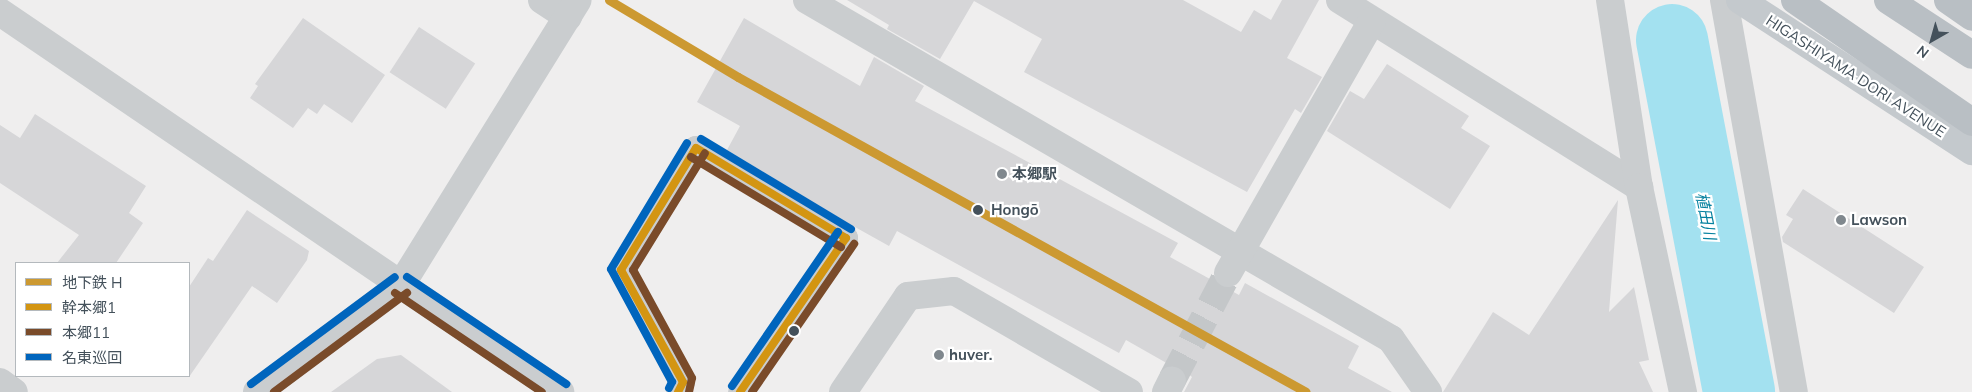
<!DOCTYPE html>
<meta charset="utf-8">
<style>
body{margin:0}
#map{position:relative;width:1972px;height:392px;overflow:hidden;background:#efeeee;font-family:Mulish,"Noto Sans JP",sans-serif}
div>[style]{position:absolute}
[style*='--x']{left:calc(var(--x)*1px);top:calc(var(--y)*1px);width:calc(var(--w)*1px);rotate:calc(var(--a)*1deg)}
.river>*{height:72px;margin:-36px;padding:0 36px;transform-origin:36px;border-radius:36px;background:#a3e1f0}
.building>*{inset:0;background:#d6d6d8;transform-origin:0 0}
.minor-tunnel>*{height:28px;margin-top:-14px;transform-origin:0;background:repeating-linear-gradient(90deg,#c4c7c9 0 28px,transparent 0 42px)}
.service>*{height:24px;margin:-12px;padding:0 12px;transform-origin:12px;border-radius:12px;background:#cacdcf}
.minor>*{height:28px;margin:-14px;padding:0 14px;transform-origin:14px;border-radius:14px;background:#cacdcf}
.tertiary>*{height:28px;margin:-14px;padding:0 14px;transform-origin:14px;border-radius:14px;background:#cacdcf}
.primary>*{height:28px;margin:-14px;padding:0 14px;transform-origin:14px;border-radius:14px;background:#c4c9cd}
.motorway>*{height:28px;margin:-14px;padding:0 14px;transform-origin:14px;border-radius:14px;background:#b9bfc4}
.bus-1>*{height:8px;margin:-4px;padding:0 4px;transform-origin:4px;border-radius:4px;background:#d39512}
.bus-2>*{height:8px;margin:-4px;padding:0 4px;transform-origin:4px;border-radius:4px;background:#7a4b2a}
.bus-3>*{height:8px;margin:-4px;padding:0 4px;transform-origin:4px;border-radius:4px;background:#0065bd}
.metro-1>*{height:9px;margin:-4.5px;padding:0 4.5px;transform-origin:4.5px;border-radius:4.5px;background:#cc9931}
.dots>*{width:14px;height:14px;translate:-50% -50%;box-sizing:border-box;border:2px solid #fff;border-radius:50%}
span{translate:-50% -50%;white-space:nowrap;text-align:center;line-height:1.15;-webkit-text-stroke:4.5px #fff;paint-order:stroke}
.street-label{font-size:15px;color:#44515b}
.poi-label{font-size:15px;color:#44515b;font-weight:700}
.left{translate:0 -50%;text-align:left}
.stop-label{font-size:15px;color:#44515b;font-weight:700}
.water-label{font-size:16px;color:#05819f;font-style:italic}
.legend{position:absolute;left:15px;top:262px;width:175px;height:115px;box-sizing:border-box;background:#fff;border:1px solid #b4b9bd;margin:0;padding:6px 9px;list-style:none;font-size:15px;color:#44515b}
.legend li{display:flex;align-items:center;gap:10px;height:25px}
.legend b{width:25px;border:1px solid #b4b9bd}
.north{position:absolute;left:1907px;top:15px;width:50px;height:50px;-webkit-text-stroke:4px #fff;paint-order:stroke;rotate:218deg;font-size:14px;font-weight:700;line-height:20px;text-align:center;color:#44515b}
.north::after{content:'';display:block;margin:auto;width:18px;height:22px;background:#44515b;clip-path:polygon(50% 0,100% 100%,50% 72%,0 100%)}
</style>
<div id="map">
<div class="river">
<div style="--x:1672;--y:40;--w:358;--a:79.2"></div>
</div>
<div class="building">
<div style="clip-path:polygon(847px 0,1183px 0,1241px 32px,1254px 10px,1271px 20px,1282px 0,1319px 0,1287px 58px,1322px 77px,1301px 113px,1295px 109px,1247px 192px,1024px 72px,1042px 39px,974px 1px,940px 59px,887px 29px,889px 25px)"></div>
<div style="clip-path:polygon(303px 18px,385px 75px,352px 123px,324px 104px,317px 114px,308px 108px,293px 128px,250px 98px,258px 86px,255px 84px)"></div>
<div style="clip-path:polygon(744px 18px,860px 86px,874px 57px,924px 86px,915px 101px,1178px 243px,1170px 257px,1239px 295px,1245px 283px,1359px 346px,1348px 368px,1392px 392px,1184px 392px,1192px 377px,1179px 366px,1170px 365px,1126px 340px,1119px 353px,897px 231px,889px 246px,846px 222px,727px 150px,740px 126px,697px 102px)"></div>
<div style="left:419px;top:27px;width:67px;height:54px;rotate:33deg"></div>
<div style="clip-path:polygon(1387px 64px,1469px 116px,1461px 128px,1490px 146px,1450px 209px,1327px 131px,1350px 91px,1364px 99px)"></div>
<div style="clip-path:polygon(35px 114px,146px 186px,129px 213px,143px 223px,116px 263px,57px 263px,79px 235px,0 183px,0 125px,20px 138px)"></div>
<div style="clip-path:polygon(1803px 189px,1924px 267px,1894px 313px,1783px 242px,1782px 237px,1793px 219px,1786px 215px)"></div>
<div style="clip-path:polygon(1618px 200px,1609px 312px,1634px 287px,1649px 360px,1639px 362px,1653px 392px,1443px 392px,1493px 312px,1529px 335px)"></div>
<div style="clip-path:polygon(247px 210px,309px 251px,307px 260px,277px 303px,252px 286px,189px 377px,189px 287px,208px 258px,213px 261px)"></div>
<div style="clip-path:polygon(401px 355px,452px 392px,331px 392px,377px 359px)"></div>
</div>
<div class="minor-tunnel">
<div style="--x:1172;--y:380;--w:121;--a:-62.4"></div>
</div>
<div class="service">
<div style="--x:678;--y:392;--w:11;--a:-63"></div>
<div style="--x:683;--y:382;--w:128;--a:-119"></div>
<div style="--x:621;--y:270;--w:143;--a:-58.4"></div>
<div style="--x:696;--y:148;--w:175;--a:31"></div>
<div style="--x:846;--y:238;--w:187;--a:124.5"></div>
</div>
<div class="minor">
<div style="--x:542;--y:0;--w:31;--a:33"></div>
<div style="--x:807;--y:0;--w:675;--a:30.13"></div>
<div style="--x:1391;--y:339;--w:65;--a:55.1"></div>
<div style="--x:1340;--y:0;--w:353;--a:32"></div>
<div style="--x:1610;--y:0;--w:189;--a:81.2"></div>
<div style="--x:1639;--y:187;--w:210;--a:77.9"></div>
<div style="--x:1724;--y:0;--w:398;--a:79.9"></div>
<div style="--x:0;--y:12;--w:485;--a:34.2"></div>
<div style="--x:1228;--y:273;--w:290;--a:-60.3"></div>
<div style="--x:0;--y:382;--w:17;--a:36"></div>
<div style="--x:843;--y:392;--w:116;--a:-55.9"></div>
<div style="--x:908;--y:296;--w:46;--a:-6.2"></div>
<div style="--x:954;--y:291;--w:202;--a:30"></div>
<div style="--x:1166;--y:392;--w:13;--a:-63"></div>
</div>
<div class="tertiary">
<div style="--x:401;--y:285;--w:192;--a:33.9"></div>
<div style="--x:257;--y:392;--w:179;--a:-36.6"></div>
<div style="--x:401;--y:285;--w:335;--a:-58.2"></div>
</div>
<div class="primary">
<div style="--x:1740;--y:0;--w:277;--a:33.1"></div>
</div>
<div class="motorway">
<div style="--x:1795;--y:0;--w:215;--a:34.6"></div>
<div style="--x:1888;--y:0;--w:100;--a:33.2"></div>
<div style="--x:1948;--y:0;--w:29;--a:35"></div>
</div>
<div class="bus-1">
<div style="--x:696;--y:148;--w:175;--a:31"></div>
<div style="--x:678;--y:392;--w:11;--a:-63"></div>
<div style="--x:683;--y:382;--w:128;--a:-119"></div>
<div style="--x:621;--y:270;--w:143;--a:-58.4"></div>
<div style="--x:740;--y:392;--w:187;--a:-55.5"></div>
</div>
<div class="bus-2">
<div style="--x:691;--y:157;--w:175;--a:31"></div>
<div style="--x:395;--y:293;--w:177;--a:34"></div>
<div style="--x:274;--y:392;--w:166;--a:-36.7"></div>
<div style="--x:689;--y:392;--w:14;--a:-78"></div>
<div style="--x:692;--y:378;--w:123;--a:-118.6"></div>
<div style="--x:633;--y:270;--w:137;--a:-58.4"></div>
<div style="--x:752;--y:392;--w:180;--a:-55.4"></div>
</div>
<div class="bus-3">
<div style="--x:701;--y:139;--w:175;--a:31"></div>
<div style="--x:407;--y:277;--w:192;--a:33.9"></div>
<div style="--x:251;--y:384;--w:179;--a:-36.6"></div>
<div style="--x:732;--y:386;--w:187;--a:-55.5"></div>
<div style="--x:669;--y:388;--w:7;--a:-63"></div>
<div style="--x:672;--y:382;--w:128;--a:-118.4"></div>
<div style="--x:611;--y:269;--w:147;--a:-58.9"></div>
</div>
<div class="metro-1">
<div style="--x:609;--y:0;--w:150;--a:30.8"></div>
<div style="--x:738;--y:77;--w:649;--a:29.01"></div>
</div>
<div class="dots">
<div style="left:1002px;top:174px;background:#80888e"></div>
<div style="left:978px;top:210px;background:#44515b"></div>
<div style="left:1841px;top:220px;background:#80888e"></div>
<div style="left:794px;top:331px;background:#44515b"></div>
<div style="left:939px;top:355px;background:#80888e"></div>
</div>
<div class="street-label">
<span style="left:1856px;top:76px;rotate:33deg">HIGASHIYAMA DORI AVENUE</span>
</div>
<div class="poi-label">
<span class="left" style="left:1012px;top:174px">本郷駅</span>
<span class="left" style="left:1851px;top:220px">Lawson</span>
<span class="left" style="left:949px;top:355px">huver.</span>
</div>
<div class="stop-label">
<span class="left" style="left:991px;top:210px">Hongō</span>
</div>
<div class="water-label">
<span style="left:1706px;top:216px;rotate:79deg">植田川</span>
</div>
<ul class="legend">
<li><b style="height:6px;background:#cc9931"></b>地下鉄 H</li>
<li><b style="height:6px;background:#d39512"></b>幹本郷1</li>
<li><b style="height:6px;background:#7a4b2a"></b>本郷11</li>
<li><b style="height:6px;background:#0065bd"></b>名東巡回</li>
</ul>
<div class="north">N</div>
</div>
